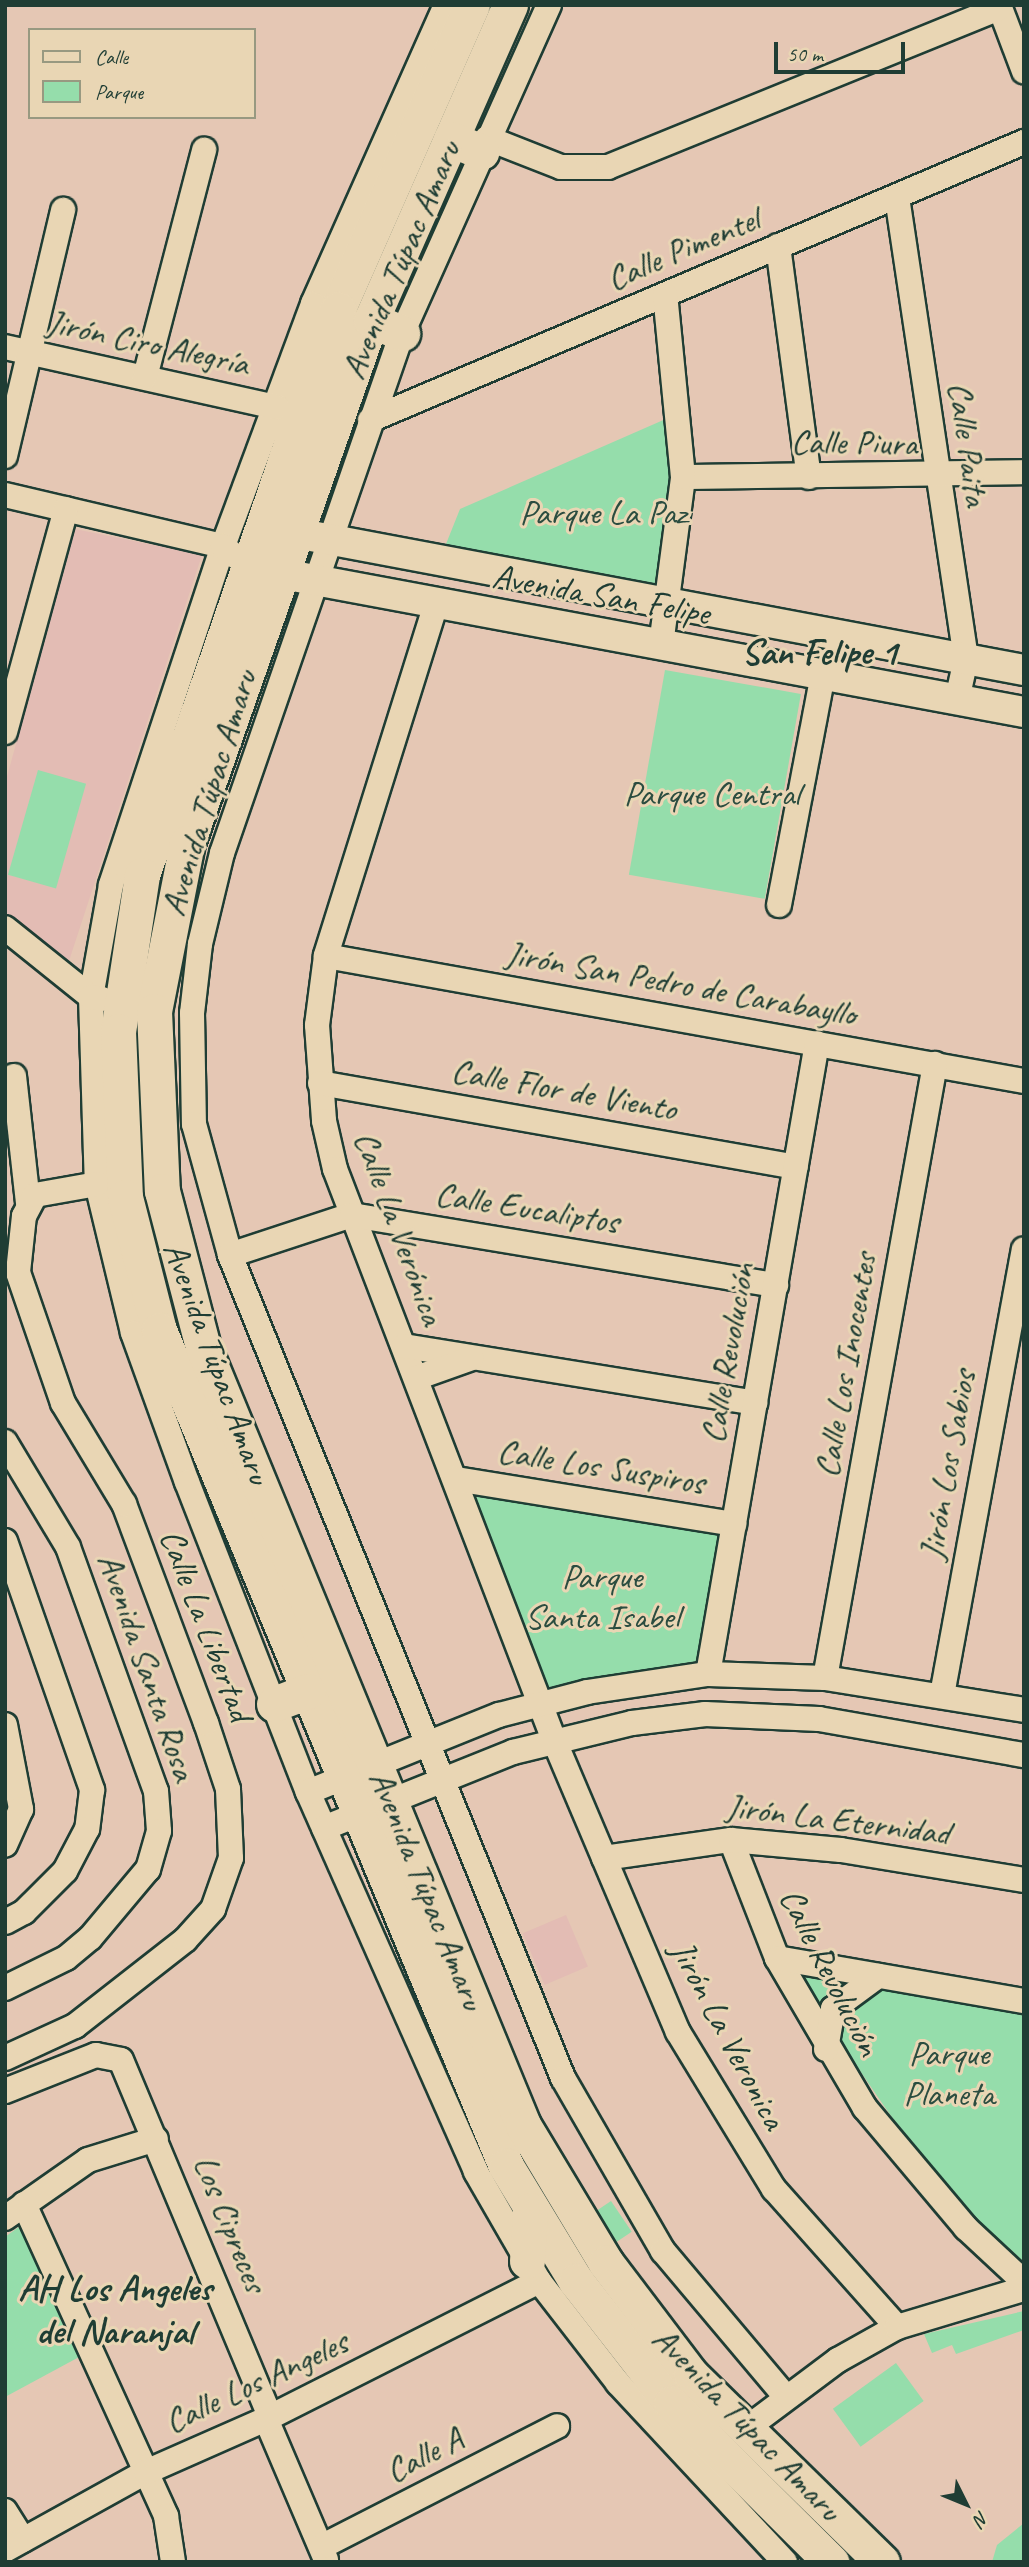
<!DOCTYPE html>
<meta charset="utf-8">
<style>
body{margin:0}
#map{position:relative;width:1029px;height:2567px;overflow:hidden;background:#e5c7b4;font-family:Caveat,sans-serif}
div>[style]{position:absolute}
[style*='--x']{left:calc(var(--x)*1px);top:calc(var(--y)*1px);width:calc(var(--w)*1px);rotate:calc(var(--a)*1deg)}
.built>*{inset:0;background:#e3bcb4;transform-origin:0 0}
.green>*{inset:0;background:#95ddab;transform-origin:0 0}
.roads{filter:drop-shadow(2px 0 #1f3d34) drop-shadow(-2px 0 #1f3d34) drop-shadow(0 2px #1f3d34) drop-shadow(0 -2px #1f3d34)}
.minor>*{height:24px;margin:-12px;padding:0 12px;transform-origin:12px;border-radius:12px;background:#e9d6b4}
.major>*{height:30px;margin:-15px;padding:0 15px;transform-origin:15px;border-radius:15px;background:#e9d6b4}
.highway>*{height:35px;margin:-17.5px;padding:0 17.5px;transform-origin:17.5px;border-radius:17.5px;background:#e9d6b4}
span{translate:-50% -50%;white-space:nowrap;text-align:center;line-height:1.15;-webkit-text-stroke:6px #e9d6b4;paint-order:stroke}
.street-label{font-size:35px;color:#1f3d34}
.park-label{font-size:35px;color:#2b4d40}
.neighbourhood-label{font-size:37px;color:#1f3d34;font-weight:700}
.frame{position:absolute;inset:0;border:7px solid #1f3d34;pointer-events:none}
.legend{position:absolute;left:28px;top:28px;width:228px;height:91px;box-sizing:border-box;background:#e9d6b4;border:2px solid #989981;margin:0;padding:9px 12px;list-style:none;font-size:21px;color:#1f3d34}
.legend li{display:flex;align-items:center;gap:14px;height:35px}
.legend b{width:35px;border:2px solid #989981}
.north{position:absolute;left:931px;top:2469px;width:70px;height:70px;-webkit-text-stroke:5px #e9d6b4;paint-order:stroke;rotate:133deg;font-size:19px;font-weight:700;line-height:28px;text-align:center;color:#1f3d34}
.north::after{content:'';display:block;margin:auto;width:24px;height:32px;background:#1f3d34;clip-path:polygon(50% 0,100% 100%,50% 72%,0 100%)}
.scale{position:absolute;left:774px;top:42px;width:131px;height:32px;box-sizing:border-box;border:4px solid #1f3d34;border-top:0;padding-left:9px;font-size:21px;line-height:24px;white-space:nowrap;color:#1f3d34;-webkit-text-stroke:5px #e9d6b4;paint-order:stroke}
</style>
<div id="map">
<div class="built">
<div style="clip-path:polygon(75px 529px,202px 555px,68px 964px,5px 913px,5px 784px)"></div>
<div style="left:566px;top:1915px;width:56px;height:47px;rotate:67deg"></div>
</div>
<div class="green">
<div style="clip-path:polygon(668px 418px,669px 481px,655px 585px,444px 549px,460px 509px)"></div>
<div style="left:665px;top:670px;width:138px;height:208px;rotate:10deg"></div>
<div style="left:38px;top:770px;width:50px;height:109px;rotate:16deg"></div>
<div style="clip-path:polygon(472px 1491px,719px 1532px,697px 1665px,548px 1689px)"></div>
<div style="clip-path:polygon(787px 1968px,849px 1978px,827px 1998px,816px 2020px)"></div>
<div style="clip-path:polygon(879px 1987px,1024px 2011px,1024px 2269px,917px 2154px,836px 2036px,837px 2021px)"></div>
<div style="left:611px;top:2201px;width:37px;height:21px;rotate:56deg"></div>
<div style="clip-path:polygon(20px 2226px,81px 2356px,5px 2397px,5px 2237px)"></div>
<div style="clip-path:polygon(1024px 2311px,1024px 2330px,956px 2354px,952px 2345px,932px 2353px,924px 2334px)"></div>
<div style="left:896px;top:2363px;width:47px;height:78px;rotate:54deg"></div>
<div style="clip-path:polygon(1024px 2523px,1024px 2562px,992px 2562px,997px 2545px)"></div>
</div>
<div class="roads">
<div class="minor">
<div style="--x:446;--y:5;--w:327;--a:114"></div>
<div style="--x:313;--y:304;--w:258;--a:110.4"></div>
<div style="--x:223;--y:546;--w:357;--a:108.3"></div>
<div style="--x:111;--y:885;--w:114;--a:100.1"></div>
<div style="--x:91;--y:997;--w:187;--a:88.2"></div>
<div style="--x:97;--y:1184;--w:153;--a:76.4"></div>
<div style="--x:133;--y:1333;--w:158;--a:70.1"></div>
<div style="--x:187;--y:1482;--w:333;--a:68.7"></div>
<div style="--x:308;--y:1792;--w:415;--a:66.1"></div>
<div style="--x:476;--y:2172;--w:126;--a:60"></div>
<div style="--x:539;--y:2281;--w:129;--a:52.2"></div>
<div style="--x:618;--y:2383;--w:245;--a:47"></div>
<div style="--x:549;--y:5;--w:359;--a:114.1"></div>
<div style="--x:402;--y:333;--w:550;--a:109.09"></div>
<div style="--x:222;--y:853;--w:94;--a:103.6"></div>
<div style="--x:200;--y:944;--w:69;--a:96.6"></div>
<div style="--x:192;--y:1013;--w:111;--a:89"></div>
<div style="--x:194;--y:1124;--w:136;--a:74.6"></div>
<div style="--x:230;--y:1255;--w:888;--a:67.97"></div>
<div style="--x:563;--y:2078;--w:200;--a:60"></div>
<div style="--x:663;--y:2251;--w:191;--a:49.9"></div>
<div style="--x:999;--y:5;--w:71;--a:69.3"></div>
<div style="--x:487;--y:138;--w:79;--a:21.4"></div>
<div style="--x:561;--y:167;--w:47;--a:0"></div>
<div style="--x:608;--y:167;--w:422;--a:-22.1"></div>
<div style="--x:897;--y:197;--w:467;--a:81.5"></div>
<div style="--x:966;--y:659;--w:42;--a:102.4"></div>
<div style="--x:778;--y:246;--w:233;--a:82.4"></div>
<div style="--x:5;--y:347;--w:278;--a:12.5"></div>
<div style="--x:145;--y:377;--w:235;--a:-75.4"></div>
<div style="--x:370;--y:420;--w:711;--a:-23.03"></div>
<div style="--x:5;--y:456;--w:253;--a:-76.7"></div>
<div style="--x:683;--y:477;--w:341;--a:-0.8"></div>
<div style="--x:5;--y:495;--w:224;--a:13.2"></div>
<div style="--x:223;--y:546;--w:17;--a:40"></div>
<div style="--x:436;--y:604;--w:369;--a:107.4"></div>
<div style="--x:326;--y:956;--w:70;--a:97.4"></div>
<div style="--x:317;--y:1025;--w:96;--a:85.8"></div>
<div style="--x:324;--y:1121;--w:49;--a:77.1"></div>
<div style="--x:335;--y:1169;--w:612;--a:69.02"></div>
<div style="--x:554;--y:1740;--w:317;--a:67"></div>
<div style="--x:678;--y:2032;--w:184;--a:58.6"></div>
<div style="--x:774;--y:2189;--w:185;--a:48.3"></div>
<div style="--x:661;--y:645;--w:169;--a:-82.5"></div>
<div style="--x:683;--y:477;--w:183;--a:-95.6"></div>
<div style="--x:5;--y:732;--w:231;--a:-74.7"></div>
<div style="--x:779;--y:905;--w:234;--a:-79.2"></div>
<div style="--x:5;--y:928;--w:110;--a:38.7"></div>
<div style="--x:91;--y:997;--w:11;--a:10"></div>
<div style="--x:326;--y:956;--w:709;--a:10.15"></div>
<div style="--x:14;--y:1076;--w:128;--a:83.7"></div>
<div style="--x:320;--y:1083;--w:483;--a:10"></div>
<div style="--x:230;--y:1255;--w:128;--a:-18.2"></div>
<div style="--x:352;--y:1215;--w:430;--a:9.4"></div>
<div style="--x:404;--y:1346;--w:356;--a:9.2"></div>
<div style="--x:416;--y:1378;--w:59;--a:-19.7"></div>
<div style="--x:5;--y:1442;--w:122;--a:59"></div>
<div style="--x:68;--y:1547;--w:259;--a:70.2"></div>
<div style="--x:156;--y:1791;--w:40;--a:85.7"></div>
<div style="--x:159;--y:1831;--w:40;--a:106"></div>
<div style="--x:148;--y:1869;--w:90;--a:130"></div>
<div style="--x:90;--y:1938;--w:31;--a:140"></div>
<div style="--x:66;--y:1958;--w:68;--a:153.8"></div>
<div style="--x:456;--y:1479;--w:282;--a:9.2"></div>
<div style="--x:5;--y:1541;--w:264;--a:70.7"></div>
<div style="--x:92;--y:1790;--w:39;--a:97"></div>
<div style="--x:87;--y:1829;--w:47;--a:117.6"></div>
<div style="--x:65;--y:1871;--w:58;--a:135"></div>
<div style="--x:24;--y:1912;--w:21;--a:152"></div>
<div style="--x:708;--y:1674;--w:640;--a:-80.2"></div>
<div style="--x:825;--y:1678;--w:624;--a:-79.84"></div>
<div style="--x:942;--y:1695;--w:453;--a:-79.6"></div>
<div style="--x:5;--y:1725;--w:86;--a:79.2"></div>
<div style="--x:21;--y:1809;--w:39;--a:114"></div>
<div style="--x:308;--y:1792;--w:206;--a:-22"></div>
<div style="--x:499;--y:1715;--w:91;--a:-14.6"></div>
<div style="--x:587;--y:1692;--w:122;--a:-8.5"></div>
<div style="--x:708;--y:1674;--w:117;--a:2"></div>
<div style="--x:825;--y:1678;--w:202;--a:9.1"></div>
<div style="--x:324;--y:1828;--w:204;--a:-21.9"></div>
<div style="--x:513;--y:1752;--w:122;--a:-13.7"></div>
<div style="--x:632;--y:1723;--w:74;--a:-7"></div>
<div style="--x:705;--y:1714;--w:114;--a:2.5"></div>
<div style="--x:819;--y:1719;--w:208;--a:10"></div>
<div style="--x:731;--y:1840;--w:127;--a:68.7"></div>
<div style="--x:777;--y:1958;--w:174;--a:59.6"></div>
<div style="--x:865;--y:2108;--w:157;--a:49.9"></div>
<div style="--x:966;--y:2228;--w:79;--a:43"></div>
<div style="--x:604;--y:1858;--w:128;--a:-8.1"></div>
<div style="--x:731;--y:1840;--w:110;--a:5.2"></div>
<div style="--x:841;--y:1850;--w:185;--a:9.3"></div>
<div style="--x:777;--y:1958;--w:251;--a:9.9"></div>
<div style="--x:826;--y:2049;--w:41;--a:-80.1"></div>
<div style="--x:833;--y:2009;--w:56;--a:-36.3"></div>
<div style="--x:5;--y:2058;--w:77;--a:-24.6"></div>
<div style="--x:75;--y:2026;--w:140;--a:-38"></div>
<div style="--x:185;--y:1940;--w:42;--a:-47.9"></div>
<div style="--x:213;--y:1909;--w:54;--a:-70.6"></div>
<div style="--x:231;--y:1858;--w:69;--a:-92.5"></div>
<div style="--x:228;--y:1789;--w:70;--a:-108.4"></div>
<div style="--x:206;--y:1723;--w:234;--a:-110.5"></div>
<div style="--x:124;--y:1504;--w:118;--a:-121.1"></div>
<div style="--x:63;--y:1403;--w:139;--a:-109"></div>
<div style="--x:18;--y:1272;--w:56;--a:-83.9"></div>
<div style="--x:24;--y:1216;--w:24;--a:-62"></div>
<div style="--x:35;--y:1195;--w:63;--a:-10.1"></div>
<div style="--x:5;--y:2091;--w:98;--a:-21.6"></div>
<div style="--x:96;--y:2055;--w:25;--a:11"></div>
<div style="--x:121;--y:2060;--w:387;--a:67.3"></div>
<div style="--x:24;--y:2204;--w:343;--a:65.5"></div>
<div style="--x:166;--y:2516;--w:47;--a:81.3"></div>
<div style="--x:5;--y:2218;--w:101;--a:-34.9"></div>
<div style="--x:88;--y:2160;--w:71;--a:-17.2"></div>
<div style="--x:266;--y:2419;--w:153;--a:66.9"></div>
<div style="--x:743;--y:2431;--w:119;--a:-36.8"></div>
<div style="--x:838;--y:2360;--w:68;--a:-29.2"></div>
<div style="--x:897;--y:2327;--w:133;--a:-16.7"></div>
<div style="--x:5;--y:2511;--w:34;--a:58"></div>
<div style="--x:323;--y:2546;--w:263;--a:-27.1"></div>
<div style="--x:5;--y:2550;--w:161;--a:-29"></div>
<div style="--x:146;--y:2472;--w:131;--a:-23.8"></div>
<div style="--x:266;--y:2419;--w:306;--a:-26.8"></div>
</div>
<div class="major">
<div style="--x:274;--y:529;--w:763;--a:10.65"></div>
<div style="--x:261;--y:570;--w:776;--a:10.54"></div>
</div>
<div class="highway">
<div style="--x:472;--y:5;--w:332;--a:113.8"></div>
<div style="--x:338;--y:309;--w:599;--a:109.1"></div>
<div style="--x:142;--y:875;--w:158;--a:98.7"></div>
<div style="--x:118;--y:1031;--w:166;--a:87.6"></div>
<div style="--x:125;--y:1197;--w:137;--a:75.7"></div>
<div style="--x:159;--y:1330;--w:905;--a:67.46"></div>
<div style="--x:506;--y:2166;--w:135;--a:58.7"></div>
<div style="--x:576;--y:2281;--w:155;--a:52.1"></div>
<div style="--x:671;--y:2403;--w:226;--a:44.8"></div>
<div style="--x:510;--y:5;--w:344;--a:113.8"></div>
<div style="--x:371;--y:320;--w:554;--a:109.38"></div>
<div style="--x:187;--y:843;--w:171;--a:101.1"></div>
<div style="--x:154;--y:1011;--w:180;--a:87.5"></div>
<div style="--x:162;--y:1191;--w:161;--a:75.3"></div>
<div style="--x:203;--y:1347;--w:841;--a:67.64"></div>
<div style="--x:523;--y:2125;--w:161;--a:59"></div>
<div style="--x:606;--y:2263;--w:141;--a:52.8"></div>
<div style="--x:691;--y:2375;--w:267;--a:44.4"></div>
<div style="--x:451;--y:139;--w:33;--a:23"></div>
<div style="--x:371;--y:320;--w:34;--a:23"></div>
<div style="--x:274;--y:1704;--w:36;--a:-21"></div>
<div style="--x:527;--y:2261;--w:51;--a:-86.6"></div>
</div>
</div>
<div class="street-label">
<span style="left:683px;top:249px;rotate:-23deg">Calle Pimentel</span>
<span style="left:401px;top:260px;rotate:-67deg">Avenida Túpac Amaru</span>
<span style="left:148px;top:343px;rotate:12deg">Jirón Ciro Alegría</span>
<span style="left:854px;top:443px;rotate:1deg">Calle Piura</span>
<span style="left:968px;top:444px;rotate:82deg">Calle Paita</span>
<span style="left:601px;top:595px;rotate:10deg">Avenida San Felipe</span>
<span style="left:209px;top:793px;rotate:-73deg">Avenida Túpac Amaru</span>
<span style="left:681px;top:984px;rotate:10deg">Jirón San Pedro de Carabayllo</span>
<span style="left:564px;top:1090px;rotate:10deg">Calle Flor de Viento</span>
<span style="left:527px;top:1208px;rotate:9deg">Calle Eucaliptos</span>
<span style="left:399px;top:1228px;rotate:70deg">Calle La Verónica</span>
<span style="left:728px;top:1353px;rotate:-80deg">Calle Revolución</span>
<span style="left:217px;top:1363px;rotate:70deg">Avenida Túpac Amaru</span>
<span style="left:846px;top:1365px;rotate:-80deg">Calle Los Inocentes</span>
<span style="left:948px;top:1465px;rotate:-80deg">Jirón Los Sabios</span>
<span style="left:601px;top:1467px;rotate:9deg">Calle Los Suspiros</span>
<span style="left:206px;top:1625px;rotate:69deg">Calle La Libertad</span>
<span style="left:147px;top:1667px;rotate:71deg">Avenida Santa Rosa</span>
<span style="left:838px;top:1820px;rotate:7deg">Jirón La Eternidad</span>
<span style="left:427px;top:1890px;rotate:68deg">Avenida Túpac Amaru</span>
<span style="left:830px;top:1972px;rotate:63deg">Calle Revolución</span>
<span style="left:728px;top:2035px;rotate:62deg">Jirón La Veronica</span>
<span style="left:230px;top:2224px;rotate:68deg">Los Cipreces</span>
<span style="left:256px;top:2382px;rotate:-25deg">Calle Los Angeles</span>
<span style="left:747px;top:2424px;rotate:46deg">Avenida Túpac Amaru</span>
<span style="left:424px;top:2455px;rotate:-27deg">Calle A</span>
</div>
<div class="park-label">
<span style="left:603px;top:513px">Parque La Paz</span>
<span style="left:712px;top:794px">Parque Central</span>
<span style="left:602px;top:1597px">Parque<br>Santa Isabel</span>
<span style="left:949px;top:2074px">Parque<br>Planeta</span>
</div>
<div class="neighbourhood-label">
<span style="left:819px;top:652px">San Felipe 1</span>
<span style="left:115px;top:2310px">AH Los Angeles<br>del Naranjal</span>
</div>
<div class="frame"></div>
<ul class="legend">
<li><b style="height:9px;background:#e9d6b4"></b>Calle</li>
<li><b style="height:19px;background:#95ddab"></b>Parque</li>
</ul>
<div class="north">N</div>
<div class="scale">50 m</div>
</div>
